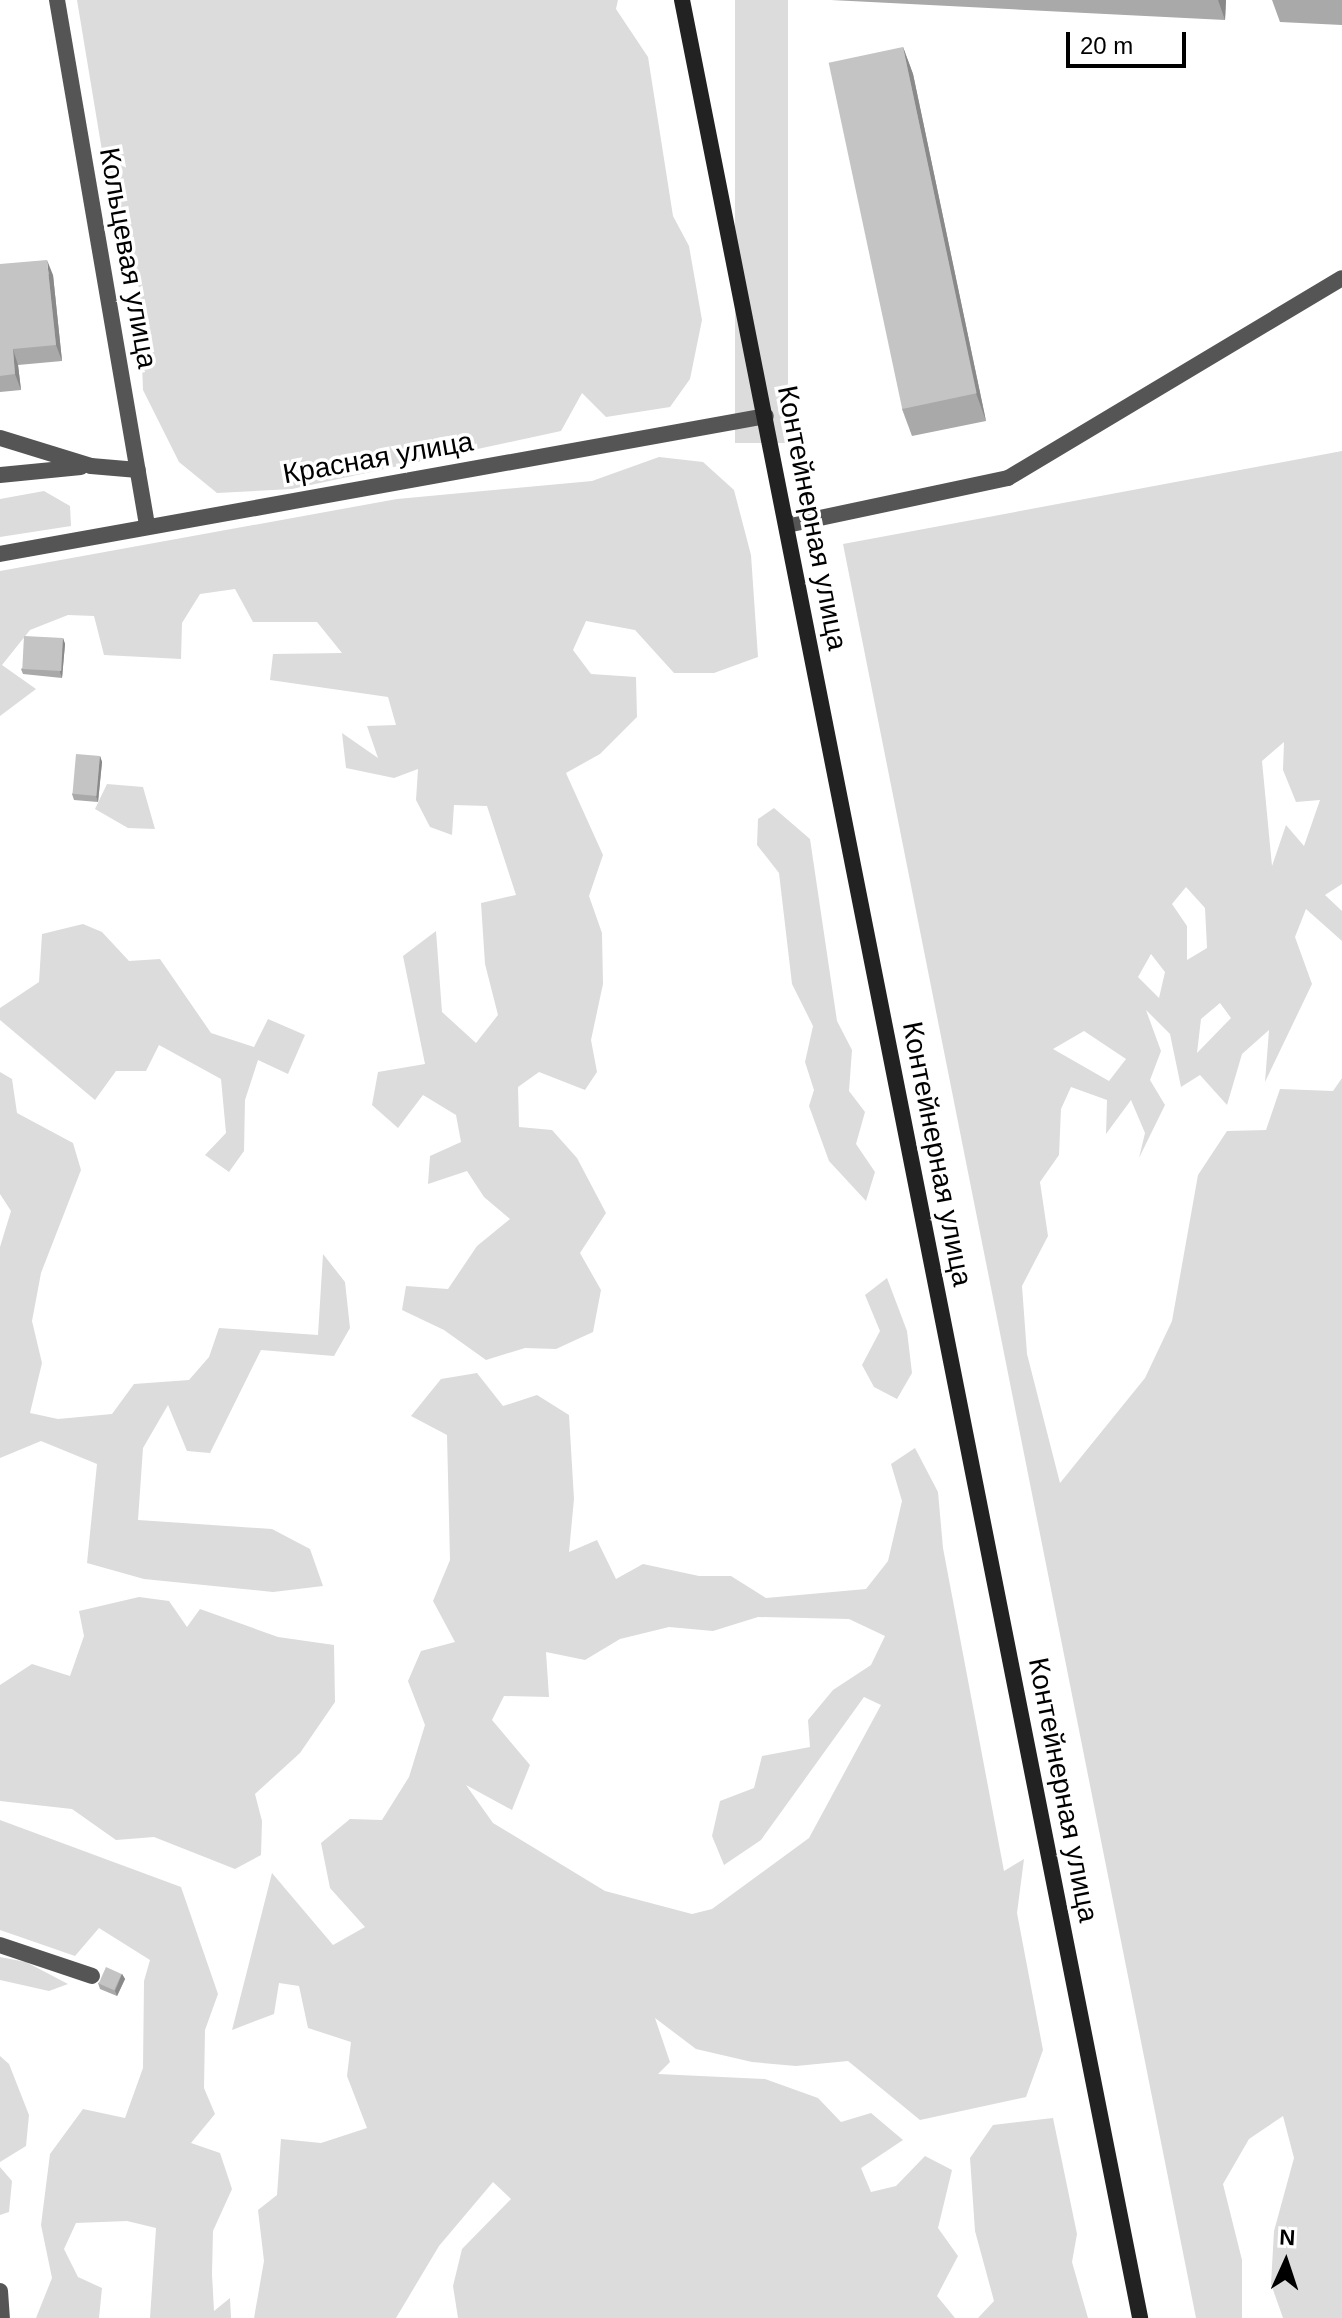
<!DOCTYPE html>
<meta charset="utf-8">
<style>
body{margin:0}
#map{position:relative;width:1342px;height:2318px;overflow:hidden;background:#fff;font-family:Arial,sans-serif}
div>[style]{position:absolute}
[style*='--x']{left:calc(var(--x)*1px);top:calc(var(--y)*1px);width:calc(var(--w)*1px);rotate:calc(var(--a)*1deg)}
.green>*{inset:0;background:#dcdcdc;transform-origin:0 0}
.lane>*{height:16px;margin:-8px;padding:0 8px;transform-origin:8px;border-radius:8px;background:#555}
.street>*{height:16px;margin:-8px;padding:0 8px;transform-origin:8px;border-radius:8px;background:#555}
.secondary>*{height:16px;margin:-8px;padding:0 8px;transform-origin:8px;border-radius:8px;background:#222}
.wall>*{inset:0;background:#a9a9a9}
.shaded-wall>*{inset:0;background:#898989}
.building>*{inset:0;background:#c4c4c4;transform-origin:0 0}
span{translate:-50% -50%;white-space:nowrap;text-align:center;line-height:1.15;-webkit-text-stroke:7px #fff;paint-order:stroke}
.street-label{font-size:28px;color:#000}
.north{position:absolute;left:1246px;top:2222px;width:80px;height:80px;-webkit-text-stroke:6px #fff;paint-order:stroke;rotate:3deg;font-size:22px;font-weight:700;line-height:32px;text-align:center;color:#000}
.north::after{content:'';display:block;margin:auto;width:28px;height:36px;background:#000;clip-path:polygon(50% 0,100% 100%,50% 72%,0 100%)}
.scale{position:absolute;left:1066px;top:32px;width:120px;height:36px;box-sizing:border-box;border:4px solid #000;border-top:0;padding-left:10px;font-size:24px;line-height:28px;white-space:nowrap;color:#000;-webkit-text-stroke:6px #fff;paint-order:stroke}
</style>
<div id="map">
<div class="green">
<div style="clip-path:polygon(77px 0,618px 0,616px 9px,648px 57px,673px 216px,689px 246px,702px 320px,690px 379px,670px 407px,606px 417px,582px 393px,561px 431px,292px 489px,217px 493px,179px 462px,143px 390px,139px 288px,108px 187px)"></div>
<div style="left:735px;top:0;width:53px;height:443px"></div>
<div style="clip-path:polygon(evenodd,1342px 451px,1342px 884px,1325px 895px,1342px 911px,1342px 941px,1306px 909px,1295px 937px,1312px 984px,1265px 1082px,1269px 1030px,1242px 1054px,1227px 1105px,1200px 1075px,1181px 1087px,1170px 1034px,1146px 1010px,1161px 1051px,1150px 1080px,1165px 1105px,1139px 1158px,1145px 1133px,1131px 1100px,1106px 1134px,1107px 1100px,1071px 1087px,1061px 1109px,1059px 1155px,1040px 1182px,1048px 1236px,1022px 1286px,1027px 1354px,1060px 1483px,1145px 1378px,1172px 1321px,1198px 1175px,1227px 1131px,1266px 1130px,1280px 1089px,1333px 1091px,1342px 1078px,1342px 2318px,1283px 2318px,1271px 2284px,1274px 2231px,1294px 2158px,1283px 2116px,1249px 2139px,1223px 2184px,1242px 2260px,1242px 2318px,1196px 2318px,843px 544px,1342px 451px,1284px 742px,1283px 770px,1296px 802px,1320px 800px,1304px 846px,1286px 825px,1272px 866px,1262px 761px,1284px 742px,1342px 451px,1186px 887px,1205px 908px,1207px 948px,1187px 960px,1187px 926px,1172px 904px,1186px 887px,1342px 451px,1151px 954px,1165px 972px,1159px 998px,1138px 977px,1151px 954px,1342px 451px,1220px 1003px,1231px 1018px,1197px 1053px,1201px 1019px,1220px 1003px,1342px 451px,1084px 1031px,1126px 1059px,1109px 1081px,1053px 1049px,1084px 1031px)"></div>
<div style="clip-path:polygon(659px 457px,703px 462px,734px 490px,751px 555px,758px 657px,714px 673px,674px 673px,635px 630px,586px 621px,573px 650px,591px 674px,636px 677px,637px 717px,600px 754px,566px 773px,603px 855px,589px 896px,602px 933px,603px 984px,591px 1040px,597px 1072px,585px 1090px,539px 1072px,518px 1087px,519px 1127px,552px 1130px,577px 1158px,606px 1213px,580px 1253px,601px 1290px,593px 1332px,556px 1349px,525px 1348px,486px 1360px,444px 1330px,402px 1310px,406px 1286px,448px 1289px,477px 1246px,510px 1219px,484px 1197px,467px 1171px,428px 1184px,430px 1156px,461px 1142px,456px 1115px,423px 1095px,398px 1128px,372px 1105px,378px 1072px,425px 1064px,403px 956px,436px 931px,442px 1012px,476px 1043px,498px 1015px,485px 964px,481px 903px,516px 895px,487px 806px,454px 805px,452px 835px,430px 827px,416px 800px,418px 769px,394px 778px,346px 768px,342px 733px,378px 758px,367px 726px,396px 725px,388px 697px,270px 680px,273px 654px,342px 653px,317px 622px,253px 622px,235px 589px,200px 594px,182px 623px,181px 659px,104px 655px,94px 616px,68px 615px,30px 630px,2px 665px,36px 689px,0 716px,0 571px,397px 499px,592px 481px)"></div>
<div style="clip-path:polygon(44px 491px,70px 506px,71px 526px,0 537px,0 499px)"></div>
<div style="clip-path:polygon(107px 784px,143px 787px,155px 829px,128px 828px,95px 809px)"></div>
<div style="clip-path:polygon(774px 808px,810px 839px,837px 1021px,852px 1050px,849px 1091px,865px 1112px,856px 1144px,875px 1172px,866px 1201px,829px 1161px,809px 1106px,814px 1090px,805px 1062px,813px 1026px,792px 984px,779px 873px,757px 845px,758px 819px)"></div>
<div style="clip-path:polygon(83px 924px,102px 932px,129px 961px,160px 959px,211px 1033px,254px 1047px,268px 1019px,305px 1035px,288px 1074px,258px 1060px,245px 1100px,244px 1151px,229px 1172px,205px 1155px,226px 1133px,221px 1079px,159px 1045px,146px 1071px,116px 1071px,95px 1100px,0 1020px,0 1008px,39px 982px,42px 934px)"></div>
<div style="clip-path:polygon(0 1072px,12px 1079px,17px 1113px,73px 1143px,81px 1170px,41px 1273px,32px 1321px,42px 1363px,30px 1413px,58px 1419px,112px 1414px,134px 1384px,189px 1380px,209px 1357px,219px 1328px,318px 1335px,323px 1254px,345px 1282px,350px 1328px,334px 1356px,261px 1350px,210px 1453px,187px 1451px,168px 1405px,143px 1448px,138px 1520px,272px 1529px,310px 1549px,323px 1586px,273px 1592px,144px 1579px,87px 1563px,97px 1464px,41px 1441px,0 1458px,0 1247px,11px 1211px,0 1194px)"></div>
<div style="clip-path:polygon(887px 1278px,907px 1331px,912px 1373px,897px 1399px,874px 1387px,862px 1365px,880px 1331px,865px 1295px)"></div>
<div style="clip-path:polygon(evenodd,477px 1373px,503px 1406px,537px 1395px,569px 1415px,574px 1499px,569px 1552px,597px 1540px,616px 1579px,643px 1564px,699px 1576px,731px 1576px,766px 1598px,866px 1589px,888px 1561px,902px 1501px,891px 1464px,915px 1448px,938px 1492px,943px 1548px,1004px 1871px,1024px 1859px,1017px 1913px,1043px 2050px,1026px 2097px,920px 2120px,848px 2061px,796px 2066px,752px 2062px,696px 2049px,655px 2018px,670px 2062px,658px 2074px,765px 2079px,818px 2098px,841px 2122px,871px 2113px,903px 2140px,861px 2168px,871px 2192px,896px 2186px,925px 2156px,952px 2170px,938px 2228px,958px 2256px,937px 2296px,955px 2318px,458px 2318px,453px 2286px,462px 2249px,511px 2199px,493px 2182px,439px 2246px,396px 2318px,254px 2318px,264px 2261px,258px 2210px,277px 2195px,281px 2139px,321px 2143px,367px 2128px,347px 2076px,351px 2042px,308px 2028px,299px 1986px,279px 1983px,274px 2014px,232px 2030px,272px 1873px,333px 1945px,365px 1927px,330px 1888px,321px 1843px,350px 1819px,382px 1820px,409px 1777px,425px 1725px,408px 1681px,421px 1651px,455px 1642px,433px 1601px,450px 1560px,447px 1435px,411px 1416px,441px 1379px,477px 1373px,758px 1617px,849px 1619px,885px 1636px,871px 1665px,833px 1690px,808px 1720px,810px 1747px,762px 1756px,754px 1788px,720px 1801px,712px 1836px,724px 1865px,761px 1840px,864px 1697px,881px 1705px,809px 1838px,712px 1909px,692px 1914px,605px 1891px,493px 1823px,466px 1785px,512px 1810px,530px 1765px,492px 1720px,504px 1696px,549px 1697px,546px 1652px,585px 1660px,620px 1639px,669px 1627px,713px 1631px,758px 1617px)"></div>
<div style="clip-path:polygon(139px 1597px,169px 1601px,187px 1627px,200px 1609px,278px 1637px,334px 1645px,335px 1702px,300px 1753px,255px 1794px,262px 1821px,261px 1855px,235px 1869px,154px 1837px,116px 1840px,72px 1809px,0 1801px,0 1685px,32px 1664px,70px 1676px,84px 1636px,79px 1611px)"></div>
<div style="clip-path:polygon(0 1820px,181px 1887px,218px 1994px,205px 2030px,204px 2088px,215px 2114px,191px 2143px,220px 2153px,232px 2189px,213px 2231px,212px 2274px,214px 2311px,230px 2298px,231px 2318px,150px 2318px,156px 2228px,127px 2221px,76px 2223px,64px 2249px,78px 2277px,102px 2288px,99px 2318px,36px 2318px,52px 2278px,41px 2225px,50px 2154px,83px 2109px,125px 2118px,143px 2068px,144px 1981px,150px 1960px,99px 1928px,75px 1956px,0 1930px)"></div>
<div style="clip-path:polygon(0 1957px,26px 1962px,68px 1984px,49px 1991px,0 1980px)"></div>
<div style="clip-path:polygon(0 2056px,9px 2064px,29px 2115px,26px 2146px,0 2162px)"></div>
<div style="clip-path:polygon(1053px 2118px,1077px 2234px,1072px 2262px,1088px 2318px,978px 2318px,994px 2301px,975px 2231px,970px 2158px,993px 2125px)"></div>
<div style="clip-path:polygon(0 2167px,12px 2181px,9px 2212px,0 2215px)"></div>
</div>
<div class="lane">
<div style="--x:0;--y:438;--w:95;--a:17.1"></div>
<div style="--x:91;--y:466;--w:47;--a:4.9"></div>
<div style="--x:0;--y:475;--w:81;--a:-5.6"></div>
<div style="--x:787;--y:525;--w:226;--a:-12"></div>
<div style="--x:1008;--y:478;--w:389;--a:-30.9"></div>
<div style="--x:0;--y:1945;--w:97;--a:18.6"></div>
<div style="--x:0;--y:2291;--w:27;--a:86"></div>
</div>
<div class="street">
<div style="--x:57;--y:0;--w:533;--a:80.27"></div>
<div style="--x:0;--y:554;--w:778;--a:-10.21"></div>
</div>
<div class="secondary">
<div style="--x:682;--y:0;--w:2363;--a:78.82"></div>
</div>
<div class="wall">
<div style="clip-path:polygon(831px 0,1226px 0,1225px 20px)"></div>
<div style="clip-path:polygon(1272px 0,1342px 0,1342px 25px,1280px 22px)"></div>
<div style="clip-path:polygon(903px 47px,913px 74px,986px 421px,912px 436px,902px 409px)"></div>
<div style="clip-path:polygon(0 264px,53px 275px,62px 361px,18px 365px,21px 390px,0 392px)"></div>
<div style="clip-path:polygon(63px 638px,65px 644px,62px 678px,23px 674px,21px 669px)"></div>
<div style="clip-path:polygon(100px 756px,102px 762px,98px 802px,74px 800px,72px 794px)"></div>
<div style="clip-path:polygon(122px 1974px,125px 1979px,117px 1996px,100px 1989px,98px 1983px)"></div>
</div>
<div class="shaded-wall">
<div style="clip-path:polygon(1218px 0,1226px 0,1225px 20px)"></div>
<div style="clip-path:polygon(903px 47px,913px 74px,986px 421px,976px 393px)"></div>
<div style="clip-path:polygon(47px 260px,53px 275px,62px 361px,56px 345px)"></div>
<div style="clip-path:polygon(13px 349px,18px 365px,21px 390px,15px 374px)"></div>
<div style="clip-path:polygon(63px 638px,65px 644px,62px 678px,60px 672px)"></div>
<div style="clip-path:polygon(100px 756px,102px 762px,98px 802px,96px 796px)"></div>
<div style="clip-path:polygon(122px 1974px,125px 1979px,117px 1996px,115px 1991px)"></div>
</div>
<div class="building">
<div style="left:903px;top:47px;width:354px;height:76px;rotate:78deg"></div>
<div style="clip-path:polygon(47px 260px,56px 345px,13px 349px,15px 374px,0 376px,0 264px)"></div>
<div style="left:24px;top:636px;width:39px;height:33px;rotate:3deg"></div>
<div style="left:76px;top:754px;width:24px;height:40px;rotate:5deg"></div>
<div style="left:106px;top:1967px;width:17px;height:18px;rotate:24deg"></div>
</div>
<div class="street-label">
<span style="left:128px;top:258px;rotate:80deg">Кольцевая улица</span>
<span style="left:378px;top:458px;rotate:-10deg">Красная улица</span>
<span style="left:812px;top:518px;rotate:79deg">Контейнерная улица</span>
<span style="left:937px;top:1154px;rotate:79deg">Контейнерная улица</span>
<span style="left:1063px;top:1790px;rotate:79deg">Контейнерная улица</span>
</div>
<div class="north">N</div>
<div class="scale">20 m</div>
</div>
